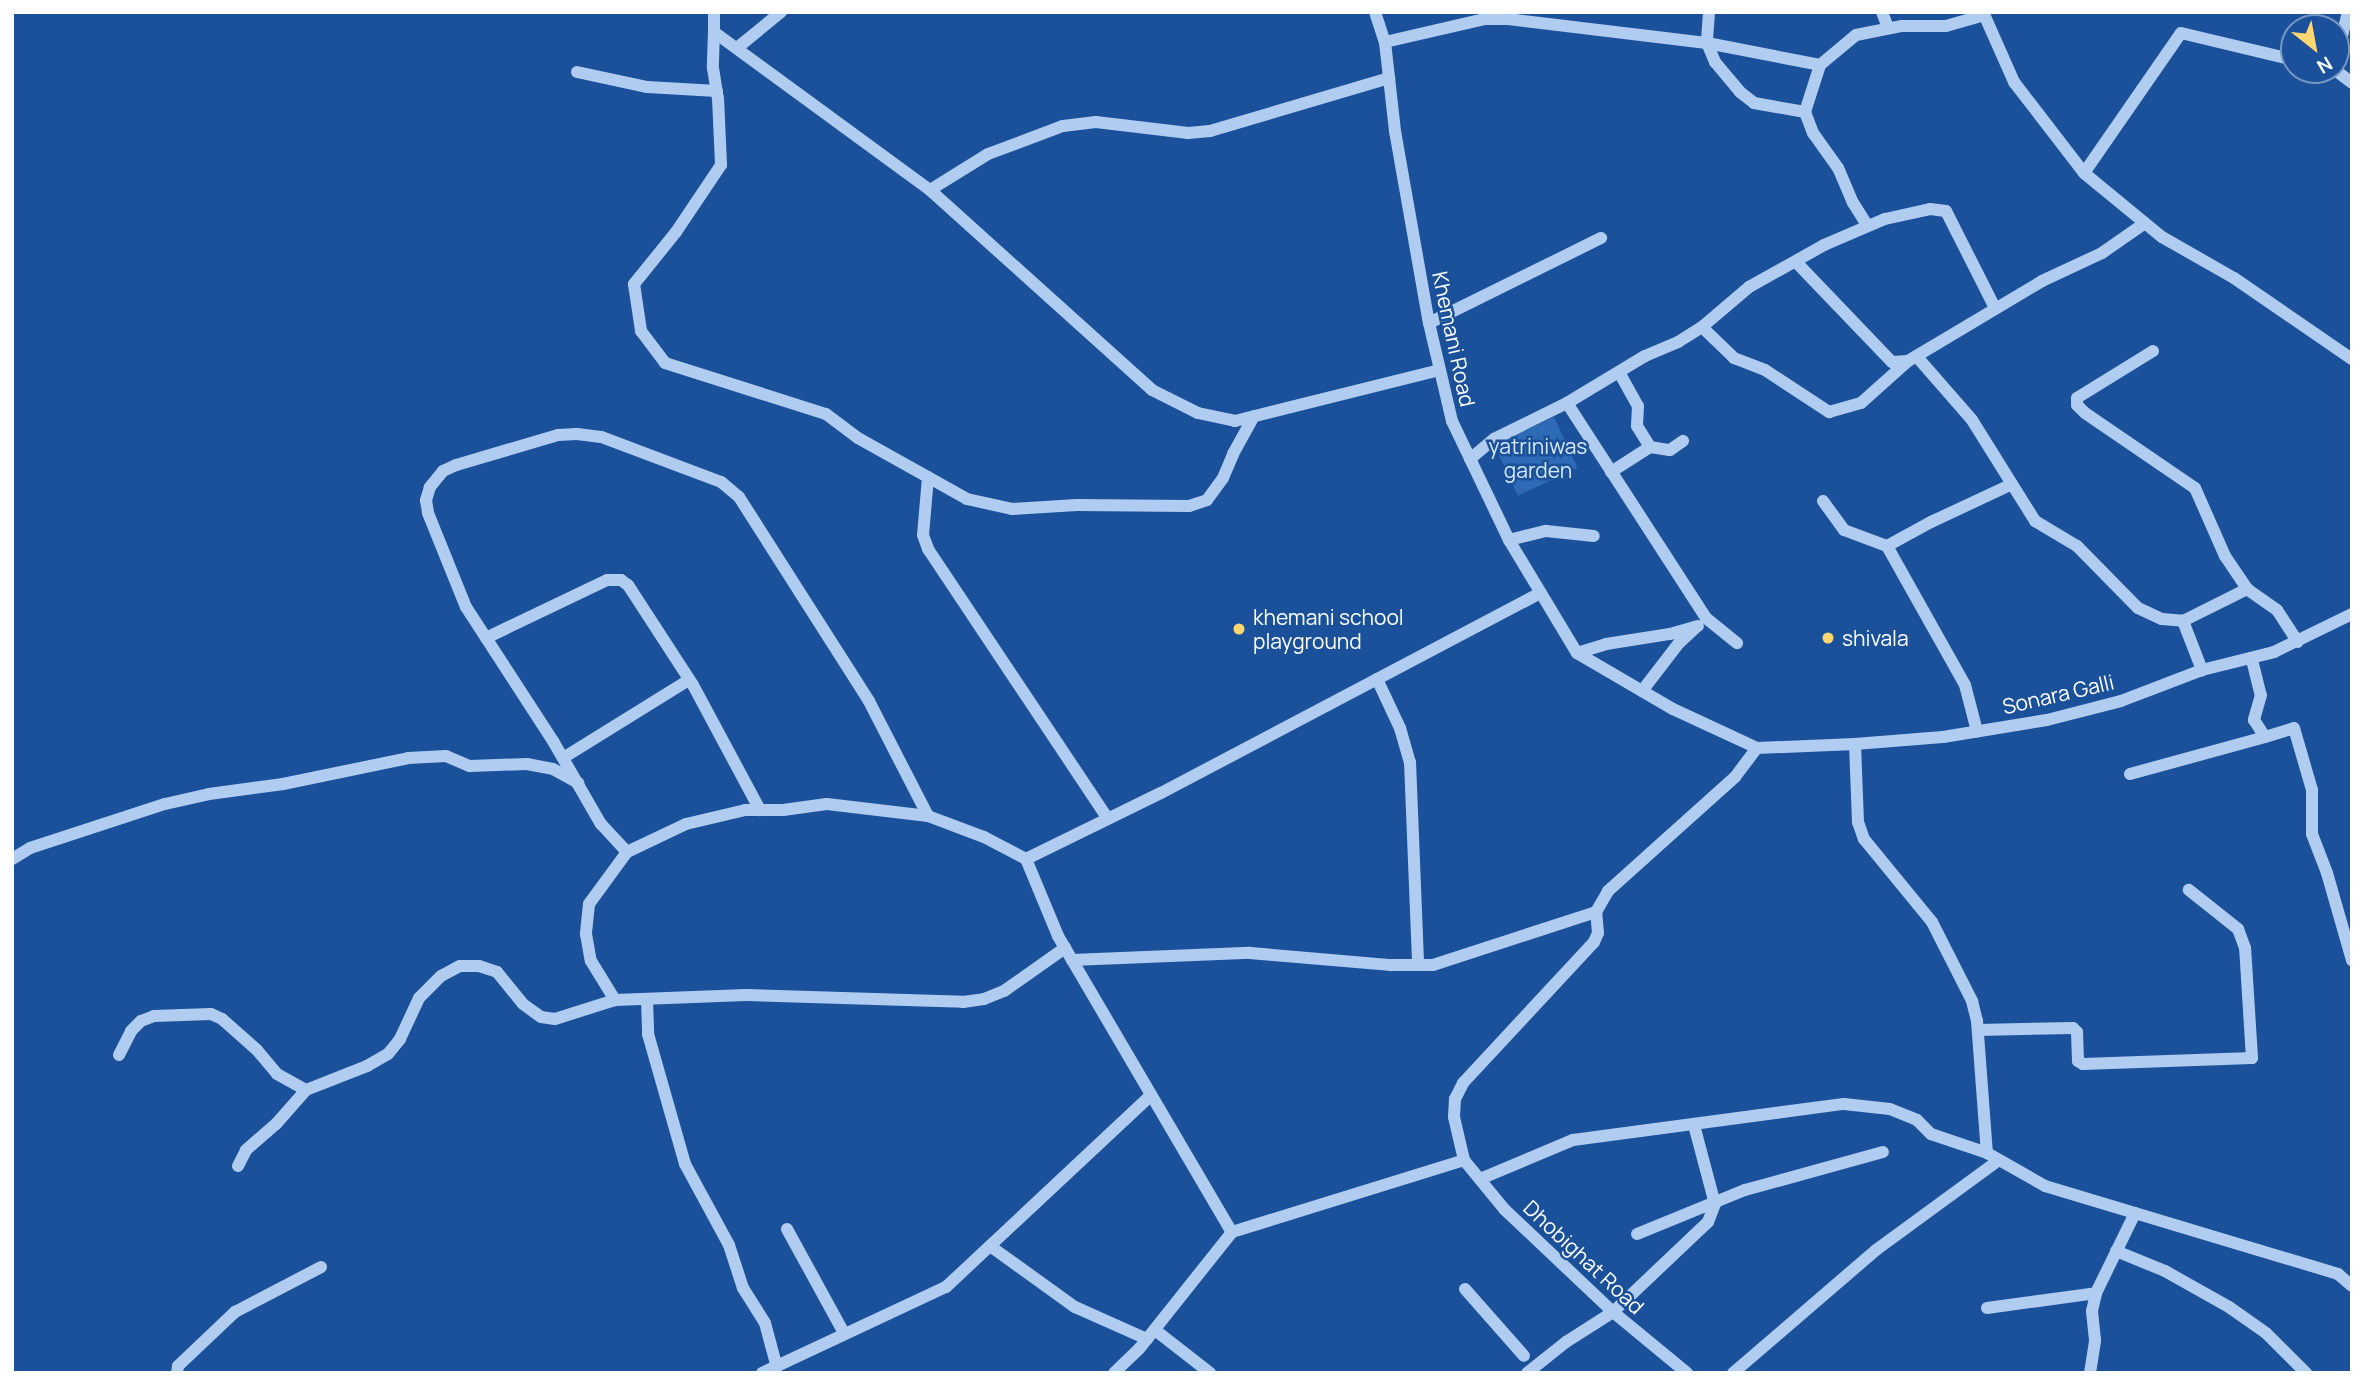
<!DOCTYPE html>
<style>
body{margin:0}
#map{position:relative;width:2364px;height:1385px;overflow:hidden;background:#1a519a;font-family:Manrope,sans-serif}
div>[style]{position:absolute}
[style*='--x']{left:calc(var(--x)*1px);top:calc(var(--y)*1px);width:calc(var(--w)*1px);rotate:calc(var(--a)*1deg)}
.green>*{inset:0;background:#2d6bb7;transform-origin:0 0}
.minor>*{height:12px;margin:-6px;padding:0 6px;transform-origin:6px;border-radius:6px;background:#b0cdf1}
.dots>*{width:19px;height:19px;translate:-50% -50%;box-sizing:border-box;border:4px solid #1a519a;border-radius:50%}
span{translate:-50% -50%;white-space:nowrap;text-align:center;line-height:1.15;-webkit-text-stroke:5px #1a519a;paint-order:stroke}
.street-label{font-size:21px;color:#fff}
.park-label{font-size:21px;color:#d7e8fc}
.poi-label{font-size:21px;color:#fff}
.left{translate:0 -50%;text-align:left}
.frame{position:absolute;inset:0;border:14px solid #fff;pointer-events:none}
.north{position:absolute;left:2280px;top:14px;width:70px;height:70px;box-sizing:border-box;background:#1a519a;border:2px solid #7697c2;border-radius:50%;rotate:149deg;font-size:19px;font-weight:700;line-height:28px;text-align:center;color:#fff}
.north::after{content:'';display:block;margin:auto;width:24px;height:32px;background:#ffd670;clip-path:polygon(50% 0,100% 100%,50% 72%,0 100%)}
</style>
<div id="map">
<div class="green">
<div style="left:1554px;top:417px;width:56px;height:66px;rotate:65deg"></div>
</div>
<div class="minor">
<div style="--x:714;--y:12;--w:20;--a:90"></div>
<div style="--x:714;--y:32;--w:268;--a:36.2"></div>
<div style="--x:930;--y:190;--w:299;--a:42"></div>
<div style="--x:1152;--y:390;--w:51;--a:26.6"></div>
<div style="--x:1198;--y:413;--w:38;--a:12"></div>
<div style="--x:1235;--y:421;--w:211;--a:-14"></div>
<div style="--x:1375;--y:12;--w:32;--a:72"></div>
<div style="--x:1385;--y:42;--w:90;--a:83.6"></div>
<div style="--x:1395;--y:131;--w:195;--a:80"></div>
<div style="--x:1429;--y:323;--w:101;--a:76.8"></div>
<div style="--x:1452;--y:421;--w:132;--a:64.4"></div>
<div style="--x:1509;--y:540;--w:132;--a:59"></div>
<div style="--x:1577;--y:653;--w:111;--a:30.3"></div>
<div style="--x:1673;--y:709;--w:93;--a:24.9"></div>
<div style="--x:1757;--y:748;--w:98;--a:-2.3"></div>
<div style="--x:1855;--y:744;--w:88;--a:-4.5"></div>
<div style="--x:1943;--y:737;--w:105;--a:-9.3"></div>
<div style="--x:2047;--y:720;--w:76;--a:-14.4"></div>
<div style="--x:2121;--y:701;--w:87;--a:-20.9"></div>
<div style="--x:2202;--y:670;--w:74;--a:-14"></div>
<div style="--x:2274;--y:652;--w:87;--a:-26"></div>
<div style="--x:1709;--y:12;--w:31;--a:94"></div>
<div style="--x:1707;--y:43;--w:21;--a:67"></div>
<div style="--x:1715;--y:62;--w:39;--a:50"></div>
<div style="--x:1740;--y:92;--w:18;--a:38"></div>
<div style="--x:1754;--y:103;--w:52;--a:10"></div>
<div style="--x:1882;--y:12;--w:17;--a:69"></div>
<div style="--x:1983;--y:12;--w:77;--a:66.1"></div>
<div style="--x:2014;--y:82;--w:115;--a:52.4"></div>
<div style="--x:2084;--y:173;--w:101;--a:39.4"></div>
<div style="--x:2162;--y:237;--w:83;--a:29.7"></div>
<div style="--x:2234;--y:278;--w:143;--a:34.5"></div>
<div style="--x:714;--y:32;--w:36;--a:92"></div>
<div style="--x:713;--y:68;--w:30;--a:81"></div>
<div style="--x:718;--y:98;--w:67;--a:87.4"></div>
<div style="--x:721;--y:165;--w:81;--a:123.9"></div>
<div style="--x:676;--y:232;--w:67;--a:128.9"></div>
<div style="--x:634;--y:284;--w:48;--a:81.5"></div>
<div style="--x:641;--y:331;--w:40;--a:53"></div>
<div style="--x:665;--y:363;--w:169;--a:17.6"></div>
<div style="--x:826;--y:414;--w:40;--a:37"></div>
<div style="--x:858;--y:438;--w:125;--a:29.2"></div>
<div style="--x:967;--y:499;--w:46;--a:12.5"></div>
<div style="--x:1012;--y:509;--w:65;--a:-3.5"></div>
<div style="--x:1077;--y:505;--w:112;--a:0.5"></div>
<div style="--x:1189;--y:506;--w:19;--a:-18"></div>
<div style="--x:1207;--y:500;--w:27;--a:-54"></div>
<div style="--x:1223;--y:478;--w:26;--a:-67"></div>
<div style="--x:1233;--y:454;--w:43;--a:-61.1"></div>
<div style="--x:1385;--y:42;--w:103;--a:-13"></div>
<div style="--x:1485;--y:19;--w:23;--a:0"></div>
<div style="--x:1508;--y:19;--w:200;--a:6.9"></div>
<div style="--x:1707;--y:43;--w:115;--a:11"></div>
<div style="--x:737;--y:48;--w:57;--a:-39.3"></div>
<div style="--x:2336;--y:60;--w:49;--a:-76"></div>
<div style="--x:2335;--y:70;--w:21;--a:37"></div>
<div style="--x:577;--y:72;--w:72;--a:12.1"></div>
<div style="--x:647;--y:87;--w:70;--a:3.3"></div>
<div style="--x:2084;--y:173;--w:170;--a:-55.3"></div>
<div style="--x:2181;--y:33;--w:116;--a:13.4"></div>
<div style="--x:930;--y:190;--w:68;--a:-31.8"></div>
<div style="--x:988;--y:154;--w:80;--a:-20.5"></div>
<div style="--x:1063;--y:126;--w:33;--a:-7"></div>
<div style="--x:1096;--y:122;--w:93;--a:6.8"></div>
<div style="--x:1188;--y:133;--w:22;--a:-5"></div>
<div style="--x:1210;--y:131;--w:187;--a:-16.5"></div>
<div style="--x:1867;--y:225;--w:26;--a:-122"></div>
<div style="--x:1853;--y:203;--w:38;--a:-113"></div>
<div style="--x:1838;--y:168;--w:43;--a:-125.5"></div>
<div style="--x:1813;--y:133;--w:22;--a:-111"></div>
<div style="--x:1805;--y:112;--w:49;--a:-72.3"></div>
<div style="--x:1820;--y:65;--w:47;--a:-39.8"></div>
<div style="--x:1856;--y:35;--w:47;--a:-11.1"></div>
<div style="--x:1902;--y:26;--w:44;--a:0"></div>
<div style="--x:1946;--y:26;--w:40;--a:-16"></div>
<div style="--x:1796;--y:262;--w:139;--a:46.2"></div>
<div style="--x:1892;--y:362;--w:16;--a:-4"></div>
<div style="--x:1429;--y:323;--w:192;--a:-26.3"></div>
<div style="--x:1702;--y:327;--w:45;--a:44.1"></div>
<div style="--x:1734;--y:358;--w:33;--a:21"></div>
<div style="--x:1765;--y:370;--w:77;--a:33.3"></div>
<div style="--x:1829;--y:412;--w:33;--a:-16"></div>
<div style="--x:1861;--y:403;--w:63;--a:-41.8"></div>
<div style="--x:1908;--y:361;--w:156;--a:-30.8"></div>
<div style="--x:2042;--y:281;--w:66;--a:-25"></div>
<div style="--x:2102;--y:253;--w:52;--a:-34.9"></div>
<div style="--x:2153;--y:351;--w:89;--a:148.3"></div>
<div style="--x:2077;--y:398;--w:7;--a:90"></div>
<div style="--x:2077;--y:405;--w:11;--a:45"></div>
<div style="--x:2085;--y:413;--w:133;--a:34.3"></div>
<div style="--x:2195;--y:488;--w:74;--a:66.2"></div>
<div style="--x:2225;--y:556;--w:40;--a:56"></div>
<div style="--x:2247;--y:589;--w:37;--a:35"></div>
<div style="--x:2277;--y:610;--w:38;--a:57"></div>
<div style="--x:1918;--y:358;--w:82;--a:48.9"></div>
<div style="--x:1972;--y:420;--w:119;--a:58"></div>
<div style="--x:2035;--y:521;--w:49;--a:30.8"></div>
<div style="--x:2077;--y:546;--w:87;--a:45.5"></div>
<div style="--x:2138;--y:608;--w:26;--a:25"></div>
<div style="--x:2162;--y:619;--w:21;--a:5"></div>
<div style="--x:2183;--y:621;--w:72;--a:-26.6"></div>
<div style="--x:1619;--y:372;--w:39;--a:61"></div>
<div style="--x:1638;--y:406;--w:20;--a:93"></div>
<div style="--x:1637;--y:426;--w:25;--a:58"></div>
<div style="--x:1650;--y:447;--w:20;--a:9"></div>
<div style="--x:1670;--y:450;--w:16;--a:-35"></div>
<div style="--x:1567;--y:403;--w:256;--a:57.1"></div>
<div style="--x:1706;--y:618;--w:40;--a:39"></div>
<div style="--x:1470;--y:459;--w:31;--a:-40"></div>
<div style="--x:1494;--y:439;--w:81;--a:-26.3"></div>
<div style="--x:1567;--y:403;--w:91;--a:-31.1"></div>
<div style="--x:1645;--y:356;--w:36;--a:-23"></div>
<div style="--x:1678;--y:342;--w:28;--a:-32"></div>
<div style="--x:1702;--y:327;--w:62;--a:-40.4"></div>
<div style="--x:1749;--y:287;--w:86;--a:-29.2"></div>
<div style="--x:1824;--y:245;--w:66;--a:-23.1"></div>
<div style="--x:1885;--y:219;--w:46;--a:-12.5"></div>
<div style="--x:1930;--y:209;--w:16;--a:7"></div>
<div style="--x:1946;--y:211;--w:109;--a:63.2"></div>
<div style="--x:1611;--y:472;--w:46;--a:-32.7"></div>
<div style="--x:928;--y:477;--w:58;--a:94.9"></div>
<div style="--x:923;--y:535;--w:15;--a:70"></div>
<div style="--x:928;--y:549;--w:324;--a:56.3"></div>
<div style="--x:1823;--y:501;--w:36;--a:54"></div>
<div style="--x:1844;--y:530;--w:46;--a:20.4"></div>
<div style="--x:1887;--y:546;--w:159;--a:60.7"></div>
<div style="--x:1965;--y:685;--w:48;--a:75.4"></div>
<div style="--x:1509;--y:540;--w:38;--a:-14"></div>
<div style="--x:1546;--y:531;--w:48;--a:5.9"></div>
<div style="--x:1887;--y:546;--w:50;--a:-28.6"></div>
<div style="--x:1931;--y:522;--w:87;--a:-25.1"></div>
<div style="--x:2183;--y:621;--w:53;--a:68.8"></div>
<div style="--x:486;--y:638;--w:134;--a:-25.6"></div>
<div style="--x:607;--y:580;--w:14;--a:0"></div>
<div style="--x:621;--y:580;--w:9;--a:36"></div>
<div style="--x:628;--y:585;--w:119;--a:57"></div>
<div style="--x:693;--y:685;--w:142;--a:61.8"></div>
<div style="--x:1577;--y:653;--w:30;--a:-17"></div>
<div style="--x:1606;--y:644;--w:65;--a:-8.9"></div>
<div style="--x:1670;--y:634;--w:29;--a:-16"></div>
<div style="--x:2252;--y:660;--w:36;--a:76"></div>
<div style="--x:2261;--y:695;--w:26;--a:106"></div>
<div style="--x:2254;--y:720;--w:20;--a:57"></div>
<div style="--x:2265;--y:737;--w:30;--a:-17"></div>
<div style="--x:2294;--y:728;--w:65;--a:73.8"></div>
<div style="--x:2312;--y:790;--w:44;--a:90"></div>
<div style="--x:2312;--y:834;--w:42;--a:69"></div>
<div style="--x:2327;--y:873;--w:91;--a:74"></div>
<div style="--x:1377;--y:679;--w:54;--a:64.9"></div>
<div style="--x:1400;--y:728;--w:35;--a:74"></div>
<div style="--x:1410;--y:762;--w:203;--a:87.7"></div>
<div style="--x:1642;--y:691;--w:61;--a:-52.4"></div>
<div style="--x:1679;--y:643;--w:22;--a:-43"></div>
<div style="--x:1855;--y:744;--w:78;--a:87.8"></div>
<div style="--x:1858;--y:822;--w:18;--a:71"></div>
<div style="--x:1864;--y:839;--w:107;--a:50.7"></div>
<div style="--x:1932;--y:922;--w:89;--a:63.1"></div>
<div style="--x:1972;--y:1001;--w:21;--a:76"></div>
<div style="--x:1977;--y:1021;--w:132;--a:85.7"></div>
<div style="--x:563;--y:758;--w:148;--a:-31.8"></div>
<div style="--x:2130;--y:774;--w:140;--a:-15.3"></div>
<div style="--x:928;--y:816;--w:129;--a:-117.2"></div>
<div style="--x:869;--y:701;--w:242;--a:-122.5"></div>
<div style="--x:739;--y:497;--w:23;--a:-140"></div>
<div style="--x:721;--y:482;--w:128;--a:-159.4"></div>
<div style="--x:601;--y:437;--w:24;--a:-173"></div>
<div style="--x:577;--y:434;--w:19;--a:177"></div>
<div style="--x:558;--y:435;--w:106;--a:163.6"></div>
<div style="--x:456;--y:465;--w:14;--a:155"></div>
<div style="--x:443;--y:471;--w:21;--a:129"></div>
<div style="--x:430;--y:487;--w:14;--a:107"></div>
<div style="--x:426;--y:500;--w:13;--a:81"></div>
<div style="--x:428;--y:513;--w:101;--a:68"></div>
<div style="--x:466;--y:607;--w:160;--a:57"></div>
<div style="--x:553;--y:741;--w:96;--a:60"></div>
<div style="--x:601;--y:824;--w:38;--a:47"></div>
<div style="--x:627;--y:852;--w:65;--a:-25.4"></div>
<div style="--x:686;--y:824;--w:61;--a:-13.3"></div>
<div style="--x:745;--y:810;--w:38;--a:0"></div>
<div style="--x:783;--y:810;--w:44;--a:-7.8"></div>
<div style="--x:827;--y:804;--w:102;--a:6.8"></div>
<div style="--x:928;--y:816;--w:60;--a:20.6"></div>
<div style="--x:984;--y:837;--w:47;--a:27.6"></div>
<div style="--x:1026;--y:859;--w:150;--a:-26.1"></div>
<div style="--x:1161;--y:793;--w:429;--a:-27.8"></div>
<div style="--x:627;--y:852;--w:64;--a:126.2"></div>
<div style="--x:589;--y:904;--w:30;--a:96"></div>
<div style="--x:586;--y:934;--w:27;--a:80"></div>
<div style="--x:591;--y:961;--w:46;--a:58.4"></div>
<div style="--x:615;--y:1000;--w:131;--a:-2.2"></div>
<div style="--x:746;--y:995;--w:217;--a:1.8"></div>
<div style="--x:963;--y:1002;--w:21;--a:-8"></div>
<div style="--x:984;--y:999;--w:22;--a:-22"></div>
<div style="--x:1004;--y:991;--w:75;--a:-35.2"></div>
<div style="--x:12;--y:859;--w:21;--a:-31"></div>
<div style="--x:30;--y:848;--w:142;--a:-18.1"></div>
<div style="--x:165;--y:804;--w:45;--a:-12.8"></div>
<div style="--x:209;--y:794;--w:75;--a:-7.7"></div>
<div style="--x:283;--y:784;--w:128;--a:-11.7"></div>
<div style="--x:408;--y:758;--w:38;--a:-3"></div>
<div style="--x:446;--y:756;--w:26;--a:23"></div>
<div style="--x:470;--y:766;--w:57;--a:-2"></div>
<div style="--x:527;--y:764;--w:26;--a:11"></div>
<div style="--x:553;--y:769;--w:29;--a:29"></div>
<div style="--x:1026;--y:859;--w:83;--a:67.4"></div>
<div style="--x:1058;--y:936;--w:343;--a:59.6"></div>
<div style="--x:1232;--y:1232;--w:243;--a:-17.2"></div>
<div style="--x:1072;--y:960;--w:178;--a:-2.3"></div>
<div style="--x:1250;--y:953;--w:142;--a:4.9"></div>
<div style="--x:1391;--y:965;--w:42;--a:0"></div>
<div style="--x:1433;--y:965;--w:171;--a:-18"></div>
<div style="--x:647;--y:1000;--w:34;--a:88"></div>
<div style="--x:648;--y:1034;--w:135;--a:74.1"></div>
<div style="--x:685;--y:1164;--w:92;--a:61.5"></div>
<div style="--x:729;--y:1245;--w:45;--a:72"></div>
<div style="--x:743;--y:1288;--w:41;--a:57.8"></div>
<div style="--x:765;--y:1323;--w:42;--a:75"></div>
<div style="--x:1978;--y:1030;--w:95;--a:-1.2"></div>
<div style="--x:2073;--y:1028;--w:6;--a:45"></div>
<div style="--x:2077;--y:1032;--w:29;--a:88"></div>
<div style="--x:2078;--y:1061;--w:6;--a:31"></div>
<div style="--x:2083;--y:1064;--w:169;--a:-2"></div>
<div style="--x:2252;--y:1058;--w:110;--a:-93.6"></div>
<div style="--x:2245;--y:948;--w:20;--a:-110"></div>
<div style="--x:2238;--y:929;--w:63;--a:-141.5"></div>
<div style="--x:119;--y:1055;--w:27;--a:-63"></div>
<div style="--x:131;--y:1031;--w:14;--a:-45"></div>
<div style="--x:141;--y:1021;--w:14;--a:-21"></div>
<div style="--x:154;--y:1016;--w:57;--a:-2"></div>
<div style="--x:211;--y:1014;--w:12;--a:24"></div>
<div style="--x:222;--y:1019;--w:47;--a:41.5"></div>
<div style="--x:257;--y:1050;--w:31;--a:50"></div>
<div style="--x:277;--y:1074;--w:33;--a:29"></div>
<div style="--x:238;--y:1166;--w:18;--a:-63"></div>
<div style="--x:246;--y:1150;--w:40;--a:-41"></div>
<div style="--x:276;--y:1124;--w:45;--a:-48.6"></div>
<div style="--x:306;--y:1090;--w:66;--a:-21.5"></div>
<div style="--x:367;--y:1066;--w:24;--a:-30"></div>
<div style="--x:388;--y:1054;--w:19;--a:-51"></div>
<div style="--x:400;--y:1039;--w:45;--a:-65.1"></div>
<div style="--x:419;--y:998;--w:31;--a:-45"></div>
<div style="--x:441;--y:976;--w:21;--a:-28"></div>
<div style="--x:460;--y:966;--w:19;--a:0"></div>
<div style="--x:479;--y:966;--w:19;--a:18"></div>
<div style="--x:497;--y:972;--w:41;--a:50.9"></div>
<div style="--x:523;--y:1004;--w:22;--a:36"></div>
<div style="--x:541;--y:1017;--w:14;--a:8"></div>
<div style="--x:555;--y:1019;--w:63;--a:-17.6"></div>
<div style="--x:1480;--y:1179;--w:101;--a:-22.8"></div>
<div style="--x:1573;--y:1140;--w:273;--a:-7.6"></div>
<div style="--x:1844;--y:1104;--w:46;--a:6.2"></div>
<div style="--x:1890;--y:1109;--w:29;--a:22"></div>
<div style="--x:1917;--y:1120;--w:20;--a:45"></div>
<div style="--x:1931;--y:1134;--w:59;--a:18.7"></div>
<div style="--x:1987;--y:1153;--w:67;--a:29.6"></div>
<div style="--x:2045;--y:1186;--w:306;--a:16.7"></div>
<div style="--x:2338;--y:1274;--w:18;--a:41"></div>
<div style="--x:787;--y:1229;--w:119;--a:61.3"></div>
<div style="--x:1637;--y:1234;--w:117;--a:-22.2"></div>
<div style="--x:1745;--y:1190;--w:143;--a:-15.4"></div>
<div style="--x:990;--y:1246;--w:105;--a:35.7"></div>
<div style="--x:1075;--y:1307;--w:79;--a:24"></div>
<div style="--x:2116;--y:1251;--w:53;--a:22.2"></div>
<div style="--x:2165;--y:1271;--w:73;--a:29.4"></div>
<div style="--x:2229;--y:1307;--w:45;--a:35.1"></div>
<div style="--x:2266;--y:1333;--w:57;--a:45"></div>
<div style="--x:1465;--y:1289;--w:89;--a:48.6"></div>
<div style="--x:1987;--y:1308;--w:110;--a:-7.8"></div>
<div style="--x:1155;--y:1330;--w:70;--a:38"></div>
<div style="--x:177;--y:1373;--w:7;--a:-82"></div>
<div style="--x:178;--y:1366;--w:79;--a:-43.5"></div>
<div style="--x:235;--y:1312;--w:97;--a:-27.6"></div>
<div style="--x:762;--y:1373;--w:203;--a:-25.1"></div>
<div style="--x:946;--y:1287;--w:281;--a:-43.1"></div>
<div style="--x:1114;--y:1373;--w:35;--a:-44"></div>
<div style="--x:1139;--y:1349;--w:149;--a:-51.5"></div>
<div style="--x:1527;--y:1373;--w:50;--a:-38.5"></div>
<div style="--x:1566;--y:1342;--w:56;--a:-32.6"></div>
<div style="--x:1613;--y:1312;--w:131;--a:-43.5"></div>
<div style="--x:1708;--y:1222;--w:19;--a:-69"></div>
<div style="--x:1715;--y:1204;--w:82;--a:-104.9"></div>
<div style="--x:1687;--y:1373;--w:96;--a:-140.5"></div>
<div style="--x:1613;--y:1312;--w:149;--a:-136.6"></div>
<div style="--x:1505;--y:1210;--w:65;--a:-129.4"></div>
<div style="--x:1464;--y:1160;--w:44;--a:-103.1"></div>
<div style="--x:1454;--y:1117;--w:18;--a:-87"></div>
<div style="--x:1455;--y:1099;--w:18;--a:-63"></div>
<div style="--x:1463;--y:1083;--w:192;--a:-47.1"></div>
<div style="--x:1594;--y:942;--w:10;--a:-66"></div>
<div style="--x:1598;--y:933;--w:21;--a:-95"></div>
<div style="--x:1596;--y:912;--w:24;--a:-60"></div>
<div style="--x:1608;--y:891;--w:171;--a:-41.9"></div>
<div style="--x:1735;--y:777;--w:36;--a:-53"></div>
<div style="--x:1733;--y:1373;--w:189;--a:-40.7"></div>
<div style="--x:1876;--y:1250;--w:152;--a:-36.2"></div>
<div style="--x:2090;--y:1373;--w:33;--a:-81"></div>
<div style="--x:2095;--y:1340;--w:29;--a:-96"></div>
<div style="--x:2092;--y:1311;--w:18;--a:-77"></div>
<div style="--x:2096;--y:1293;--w:89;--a:-64"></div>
</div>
<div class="dots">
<div style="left:1239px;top:629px;background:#ffd670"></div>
<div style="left:1828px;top:638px;background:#ffd670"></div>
</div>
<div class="street-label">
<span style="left:1454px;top:339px;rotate:78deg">Khemani Road</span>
<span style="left:2058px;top:694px;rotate:-13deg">Sonara Galli</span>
<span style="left:1584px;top:1257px;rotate:43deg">Dhobighat Road</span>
</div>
<div class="park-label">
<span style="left:1538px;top:458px">yatriniwas<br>garden</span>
</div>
<div class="poi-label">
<span class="left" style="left:1253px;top:629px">khemani school<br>playground</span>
<span class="left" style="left:1842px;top:638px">shivala</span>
</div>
<div class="frame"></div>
<div class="north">N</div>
</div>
